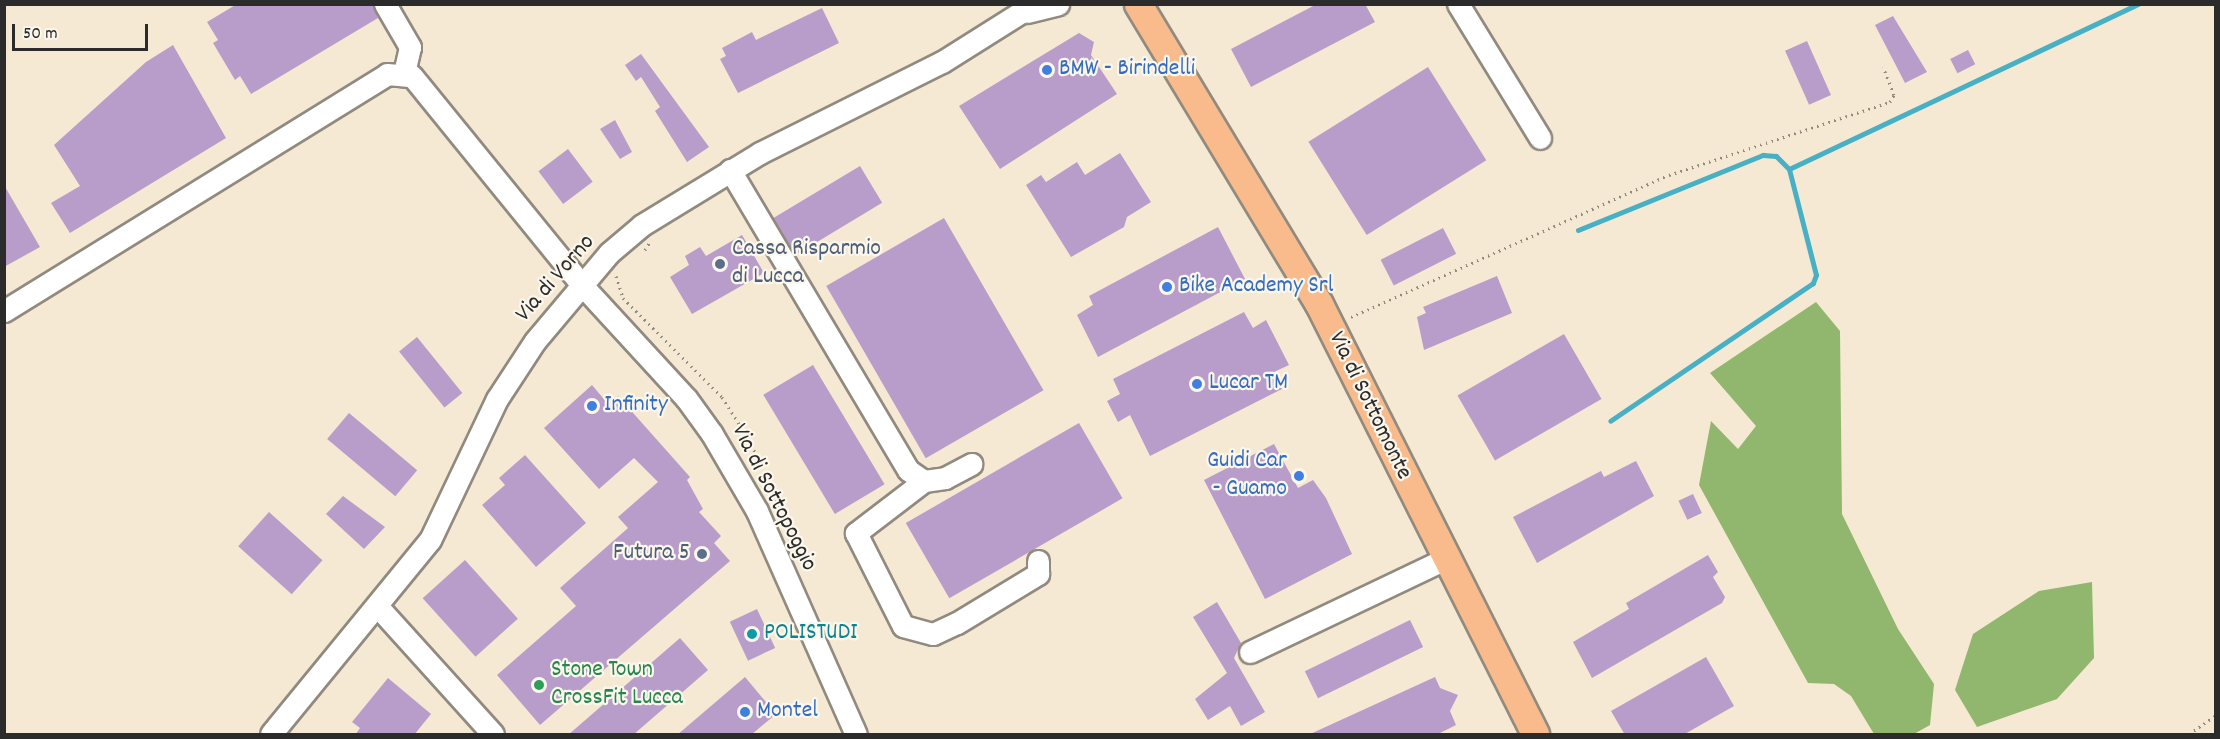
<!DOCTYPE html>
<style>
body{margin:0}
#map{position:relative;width:2220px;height:739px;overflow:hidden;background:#f6e9d3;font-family:Dekko,sans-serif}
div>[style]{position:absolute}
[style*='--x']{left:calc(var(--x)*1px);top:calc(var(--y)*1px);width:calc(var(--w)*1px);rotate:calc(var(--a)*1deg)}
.forest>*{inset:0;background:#90b76d}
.stream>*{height:5px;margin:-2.5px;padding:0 2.5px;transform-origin:2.5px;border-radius:2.5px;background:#47b0c5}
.building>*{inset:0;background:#b89dca;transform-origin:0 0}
.path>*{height:3px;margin-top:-1.5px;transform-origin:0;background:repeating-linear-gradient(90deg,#908a7f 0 1.5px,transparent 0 6px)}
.roads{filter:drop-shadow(2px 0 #908a7f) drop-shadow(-2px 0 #908a7f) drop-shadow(0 2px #908a7f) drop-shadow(0 -2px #908a7f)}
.minor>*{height:21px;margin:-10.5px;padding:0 10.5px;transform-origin:10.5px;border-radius:10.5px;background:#fff}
.major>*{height:27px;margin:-13.5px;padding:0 13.5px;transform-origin:13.5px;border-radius:13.5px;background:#fabb8c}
.dots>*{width:16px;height:16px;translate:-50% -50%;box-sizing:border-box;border:3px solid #fbf7ec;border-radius:50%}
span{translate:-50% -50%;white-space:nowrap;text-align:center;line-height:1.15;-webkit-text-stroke:4.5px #fbf7ec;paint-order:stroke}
.shop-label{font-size:24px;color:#366cbe}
.left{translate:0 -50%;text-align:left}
.right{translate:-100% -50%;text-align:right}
.service-label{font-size:24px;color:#4e5e75}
.street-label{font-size:24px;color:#2b2b2b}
.culture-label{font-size:24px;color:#0d838f}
.leisure-label{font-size:24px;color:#27864d}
.frame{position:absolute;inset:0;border:6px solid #2b2b2b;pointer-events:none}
.scale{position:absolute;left:12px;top:24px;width:136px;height:27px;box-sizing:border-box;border:3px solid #2b2b2b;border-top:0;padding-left:8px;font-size:18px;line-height:21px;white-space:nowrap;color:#2b2b2b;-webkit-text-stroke:4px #fbf7ec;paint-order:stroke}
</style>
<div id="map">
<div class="forest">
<div style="clip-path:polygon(1816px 302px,1840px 331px,1842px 514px,1898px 629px,1934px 684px,1930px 725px,1914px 734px,1874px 734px,1851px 696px,1834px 684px,1808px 683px,1699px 485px,1711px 421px,1738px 449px,1756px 426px,1710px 373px)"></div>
<div style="clip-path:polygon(2092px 582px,2094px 658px,2057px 699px,1977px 727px,1955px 690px,1973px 634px,2039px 591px)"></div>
</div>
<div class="stream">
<div style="--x:1789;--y:169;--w:386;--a:-25.3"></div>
<div style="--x:1578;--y:230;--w:200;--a:-22.1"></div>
<div style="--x:1763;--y:155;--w:13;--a:4"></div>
<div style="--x:1776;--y:156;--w:18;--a:45"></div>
<div style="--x:1789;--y:169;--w:109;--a:75.7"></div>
<div style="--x:1816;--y:275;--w:9;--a:111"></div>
<div style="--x:1813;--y:283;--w:245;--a:145.8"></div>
</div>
<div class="building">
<div style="clip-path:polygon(237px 4px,372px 4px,378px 18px,251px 94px,240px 76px,235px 80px,213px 43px,218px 40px,207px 22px)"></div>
<div style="clip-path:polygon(1317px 4px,1365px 4px,1375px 22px,1251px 87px,1231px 49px)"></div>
<div style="clip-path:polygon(822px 8px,839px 43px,738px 93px,720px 59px,726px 56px,722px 48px,752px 32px,756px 40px)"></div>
<div style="clip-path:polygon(1893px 16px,1927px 72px,1905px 83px,1875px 25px)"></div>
<div style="clip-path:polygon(1079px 33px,1094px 42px,1091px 55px,1117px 94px,1000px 169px,959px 106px)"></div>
<div style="left:1807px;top:41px;width:59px;height:24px;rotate:66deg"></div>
<div style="clip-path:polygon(173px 45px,226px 138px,70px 233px,51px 203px,80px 186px,54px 145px,146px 62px)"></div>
<div style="left:1968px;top:50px;width:16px;height:20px;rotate:63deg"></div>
<div style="clip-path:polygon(641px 54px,709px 147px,687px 162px,655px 111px,660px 107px,641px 77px,636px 81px,625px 65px)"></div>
<div style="left:1428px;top:67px;width:110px;height:141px;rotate:58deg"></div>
<div style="clip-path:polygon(615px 120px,632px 152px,620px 159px,600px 129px)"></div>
<div style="left:568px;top:149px;width:41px;height:37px;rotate:53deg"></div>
<div style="clip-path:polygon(1120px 153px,1151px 202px,1127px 217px,1124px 227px,1071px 257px,1026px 185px,1041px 175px,1046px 182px,1077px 162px,1085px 175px)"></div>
<div style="left:860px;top:166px;width:43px;height:101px;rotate:59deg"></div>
<div style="clip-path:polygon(4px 185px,40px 247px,4px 267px)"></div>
<div style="left:944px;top:218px;width:199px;height:136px;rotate:60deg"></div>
<div style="clip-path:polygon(1218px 227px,1245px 279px,1098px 357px,1077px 315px,1093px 305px,1089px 296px)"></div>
<div style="left:1443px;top:228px;width:29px;height:70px;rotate:63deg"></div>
<div style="clip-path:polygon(742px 235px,764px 273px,692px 314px,670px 277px,689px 265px,685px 256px,700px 247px,706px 256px)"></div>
<div style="clip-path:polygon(1497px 276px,1512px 313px,1424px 350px,1417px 317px,1426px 313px,1423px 307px)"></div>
<div style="clip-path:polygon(1244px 312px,1253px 328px,1266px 320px,1289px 365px,1274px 372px,1282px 389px,1150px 456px,1130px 415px,1118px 422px,1107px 401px,1120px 394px,1113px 379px)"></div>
<div style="left:1564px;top:334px;width:75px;height:123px;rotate:60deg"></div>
<div style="left:417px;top:337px;width:72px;height:23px;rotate:51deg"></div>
<div style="left:813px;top:365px;width:139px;height:58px;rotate:59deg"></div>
<div style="clip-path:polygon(592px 385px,608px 404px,618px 396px,690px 477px,687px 480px,703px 509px,699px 512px,721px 536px,714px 543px,730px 561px,540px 725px,497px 675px,576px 606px,560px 588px,628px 528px,618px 517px,658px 482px,634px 458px,599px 489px,544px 428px)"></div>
<div style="left:349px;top:413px;width:89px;height:34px;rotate:40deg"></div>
<div style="left:1079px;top:423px;width:87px;height:200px;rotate:60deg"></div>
<div style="clip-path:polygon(1274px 444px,1298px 488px,1313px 480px,1326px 498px,1352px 554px,1265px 599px,1204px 480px)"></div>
<div style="clip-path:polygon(525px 455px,586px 523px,536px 567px,482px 505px,505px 485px,499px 478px)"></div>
<div style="clip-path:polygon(1636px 461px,1654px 496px,1537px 563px,1513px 517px,1601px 471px,1604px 477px)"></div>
<div style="left:1693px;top:494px;width:21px;height:16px;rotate:65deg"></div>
<div style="clip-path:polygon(343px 496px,385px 527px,364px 549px,326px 514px)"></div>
<div style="left:269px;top:512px;width:72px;height:46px;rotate:42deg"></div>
<div style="clip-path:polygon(1708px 555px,1718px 572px,1713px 577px,1725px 597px,1722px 603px,1592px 678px,1573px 642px,1629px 609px,1626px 603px)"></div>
<div style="left:465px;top:560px;width:79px;height:57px;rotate:48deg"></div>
<div style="clip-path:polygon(1217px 602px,1241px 643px,1234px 658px,1265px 712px,1241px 726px,1230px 706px,1208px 720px,1195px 699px,1227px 673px,1193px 617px)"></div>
<div style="left:757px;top:609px;width:43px;height:30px;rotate:65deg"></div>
<div style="left:1410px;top:620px;width:30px;height:117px;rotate:64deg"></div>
<div style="clip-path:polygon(680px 638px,708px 670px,633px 735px,568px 735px)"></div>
<div style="clip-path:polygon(1706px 657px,1734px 706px,1683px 735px,1625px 735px,1611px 711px)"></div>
<div style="clip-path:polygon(745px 677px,776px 714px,751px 735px,677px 735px)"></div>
<div style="clip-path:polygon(1435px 677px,1440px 688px,1458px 695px,1450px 711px,1456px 725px,1436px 735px,1308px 735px)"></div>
<div style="clip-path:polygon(388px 678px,431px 714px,414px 735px,355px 735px,360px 728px,352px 722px)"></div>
</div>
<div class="path">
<div style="--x:645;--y:250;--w:12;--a:-59"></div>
<div style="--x:616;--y:276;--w:23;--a:72"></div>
<div style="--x:623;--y:298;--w:140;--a:45"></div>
<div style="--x:722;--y:397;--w:50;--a:57.3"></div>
<div style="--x:749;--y:439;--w:84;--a:65.3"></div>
<div style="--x:1351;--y:317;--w:348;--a:-24.1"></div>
<div style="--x:1669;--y:175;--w:233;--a:-18.3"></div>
<div style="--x:1890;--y:102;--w:8;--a:-60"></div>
<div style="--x:1894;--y:95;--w:30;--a:-111"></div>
<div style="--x:2189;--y:734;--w:33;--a:-35"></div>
</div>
<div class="roads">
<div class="minor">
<div style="--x:385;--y:4;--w:50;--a:59.8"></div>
<div style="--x:410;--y:47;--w:27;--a:103"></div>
<div style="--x:1458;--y:4;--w:157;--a:58.5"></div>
<div style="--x:1027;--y:12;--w:32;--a:-14"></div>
<div style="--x:730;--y:170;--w:349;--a:59.3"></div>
<div style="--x:908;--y:470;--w:19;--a:35"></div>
<div style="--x:924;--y:481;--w:21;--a:-8"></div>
<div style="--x:945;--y:478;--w:30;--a:-28"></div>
<div style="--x:4;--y:311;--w:450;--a:-31.7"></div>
<div style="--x:387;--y:74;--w:25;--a:5"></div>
<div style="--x:412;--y:76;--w:268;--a:50.9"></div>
<div style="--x:581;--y:284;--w:155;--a:47.4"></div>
<div style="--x:686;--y:398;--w:44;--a:54.2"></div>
<div style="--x:712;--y:434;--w:89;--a:59.7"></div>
<div style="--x:757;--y:511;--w:244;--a:66.1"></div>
<div style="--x:924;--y:481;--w:86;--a:142.6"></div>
<div style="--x:856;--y:533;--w:104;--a:63.2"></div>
<div style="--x:903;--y:626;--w:31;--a:15"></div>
<div style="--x:933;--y:634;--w:26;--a:-25"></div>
<div style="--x:957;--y:623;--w:95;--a:-31.2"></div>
<div style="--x:1038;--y:574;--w:13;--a:-90"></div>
<div style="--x:379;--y:608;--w:170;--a:47.9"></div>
<div style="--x:1250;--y:652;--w:216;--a:-25.5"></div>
<div style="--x:271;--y:734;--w:251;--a:-50.7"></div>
<div style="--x:430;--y:540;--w:156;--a:-64.6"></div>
<div style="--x:497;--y:399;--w:69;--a:-56.8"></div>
<div style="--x:535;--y:341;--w:115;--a:-49.9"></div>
<div style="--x:609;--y:253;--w:43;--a:-40.3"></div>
<div style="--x:642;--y:225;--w:138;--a:-31.4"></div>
<div style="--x:760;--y:153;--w:203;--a:-26.6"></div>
<div style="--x:942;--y:62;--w:109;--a:-32.2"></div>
</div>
<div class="major">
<div style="--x:1138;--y:4;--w:350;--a:58.9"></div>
<div style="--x:1319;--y:304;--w:481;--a:63.3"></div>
</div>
</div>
<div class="dots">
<div style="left:1047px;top:70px;background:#3f7fe0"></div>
<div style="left:720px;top:264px;background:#5c6f8a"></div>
<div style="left:1167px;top:287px;background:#3f7fe0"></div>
<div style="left:1197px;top:384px;background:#3f7fe0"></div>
<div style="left:592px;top:406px;background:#3f7fe0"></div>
<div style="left:1299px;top:476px;background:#3f7fe0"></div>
<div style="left:702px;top:554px;background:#5c6f8a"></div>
<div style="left:752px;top:634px;background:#0f9aa8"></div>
<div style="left:539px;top:685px;background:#2e9e5b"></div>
<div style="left:745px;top:712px;background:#3f7fe0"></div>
</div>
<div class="shop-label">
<span class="left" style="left:1059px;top:70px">BMW - Birindelli</span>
<span class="left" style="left:1179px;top:287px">Bike Academy Srl</span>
<span class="left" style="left:1209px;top:384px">Lucar TM</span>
<span class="left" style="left:604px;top:406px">Infinity</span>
<span class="right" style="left:1287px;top:476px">Guidi Car<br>- Guamo</span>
<span class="left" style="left:757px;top:712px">Montel</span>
</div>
<div class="service-label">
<span class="left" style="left:732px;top:264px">Cassa Risparmio<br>di Lucca</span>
<span class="right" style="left:690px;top:554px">Futura 5</span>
</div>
<div class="street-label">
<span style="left:556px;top:279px;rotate:-49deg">Via di Vorno</span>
<span style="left:1369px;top:406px;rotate:64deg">Via di Sottomonte</span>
<span style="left:773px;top:498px;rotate:63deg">Via di Sottopoggio</span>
</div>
<div class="culture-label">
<span class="left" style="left:764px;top:634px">POLISTUDI</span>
</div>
<div class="leisure-label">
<span class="left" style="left:551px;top:685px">Stone Town<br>CrossFit Lucca</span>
</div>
<div class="frame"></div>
<div class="scale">50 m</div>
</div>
